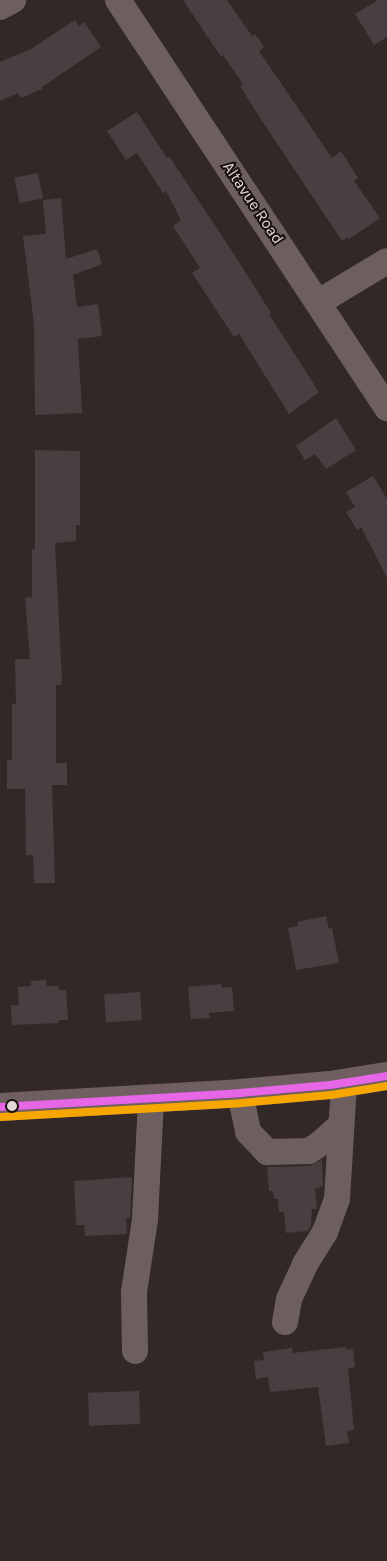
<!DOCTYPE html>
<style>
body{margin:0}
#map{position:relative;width:387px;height:1561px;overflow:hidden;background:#322828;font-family:Karla,sans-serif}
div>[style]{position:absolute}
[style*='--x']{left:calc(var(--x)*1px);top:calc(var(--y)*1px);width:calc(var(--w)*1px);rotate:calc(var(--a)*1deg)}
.building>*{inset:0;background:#483f40;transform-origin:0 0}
.minor>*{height:26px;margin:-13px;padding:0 13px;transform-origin:13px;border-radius:13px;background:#6d5f60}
.major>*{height:28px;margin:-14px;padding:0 14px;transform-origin:14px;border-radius:14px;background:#6f5f60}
.bus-1>*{height:8px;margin:-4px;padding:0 4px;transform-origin:4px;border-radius:4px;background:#e666e6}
.bus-2>*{height:8px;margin:-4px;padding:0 4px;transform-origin:4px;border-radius:4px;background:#f7a600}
.dots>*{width:14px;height:14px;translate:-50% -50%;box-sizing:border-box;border:2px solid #181010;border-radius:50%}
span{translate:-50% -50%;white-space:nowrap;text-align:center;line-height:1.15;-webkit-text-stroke:4px #181010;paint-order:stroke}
.street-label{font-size:16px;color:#e3d7d7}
</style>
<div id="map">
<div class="building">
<div style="clip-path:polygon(183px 0,227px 0,252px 36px,255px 34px,264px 47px,259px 51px,332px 158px,341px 151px,358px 178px,354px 181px,380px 218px,349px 239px,348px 237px,342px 241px,258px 115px,240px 86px,243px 84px,223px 55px,221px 57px)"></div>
<div style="clip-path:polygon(378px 0,387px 0,387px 37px,374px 45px,355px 14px)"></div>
<div style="clip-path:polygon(75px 20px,79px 26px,84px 22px,101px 47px,42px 87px,42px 89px,21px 98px,18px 93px,0 101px,0 62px,31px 49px)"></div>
<div style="clip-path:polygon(137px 112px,167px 158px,169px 156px,230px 248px,271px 313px,269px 314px,319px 392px,289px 414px,239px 334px,234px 337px,192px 273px,200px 268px,173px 226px,181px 220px,166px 191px,163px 193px,137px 153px,126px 160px,107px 131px)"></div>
<div style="left:38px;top:173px;width:26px;height:24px;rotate:79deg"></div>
<div style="clip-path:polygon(61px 198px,66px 259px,97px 249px,102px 264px,73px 275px,77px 307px,98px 304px,102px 336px,78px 339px,82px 413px,35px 415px,34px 324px,23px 236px,46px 234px,43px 200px)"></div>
<div style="clip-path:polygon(336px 418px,356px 450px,326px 469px,315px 454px,305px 460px,296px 446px)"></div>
<div style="clip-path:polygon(35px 450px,80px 451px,80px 525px,76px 525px,76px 541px,55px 543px,62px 679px,61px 685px,56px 685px,56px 763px,67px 763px,67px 785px,52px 785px,55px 883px,34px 883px,33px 855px,26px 855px,25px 789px,7px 789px,7px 760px,12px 760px,12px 704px,16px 704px,15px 659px,30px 659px,25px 598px,32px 597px,32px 549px,35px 549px)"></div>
<div style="clip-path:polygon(373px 476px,387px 499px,387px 578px,361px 527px,357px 530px,346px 512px,355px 507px,346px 492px)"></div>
<div style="clip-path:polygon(326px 916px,329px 929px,332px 928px,339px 963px,296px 970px,288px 928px,298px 926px,297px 922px)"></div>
<div style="clip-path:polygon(46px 980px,47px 986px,59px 986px,59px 990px,66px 990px,68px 1020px,59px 1020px,59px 1023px,12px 1025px,11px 1005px,19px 1005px,18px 987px,31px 986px,30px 981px)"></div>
<div style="clip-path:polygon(221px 984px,222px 988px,232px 987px,234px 1011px,209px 1013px,210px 1018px,191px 1019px,188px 987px)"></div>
<div style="left:140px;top:992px;width:28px;height:36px;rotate:86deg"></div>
<div style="clip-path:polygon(322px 1160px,323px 1187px,315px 1188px,317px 1209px,312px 1209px,311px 1225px,308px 1231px,286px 1233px,284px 1212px,279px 1212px,278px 1199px,274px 1199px,273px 1191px,269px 1191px,267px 1167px,309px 1166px)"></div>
<div style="clip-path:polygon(132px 1177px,130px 1218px,126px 1219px,127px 1234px,85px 1236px,84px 1225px,76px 1225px,74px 1181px)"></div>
<div style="clip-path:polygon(346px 1347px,346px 1350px,353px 1349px,355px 1367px,348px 1368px,354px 1430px,347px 1431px,349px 1443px,326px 1446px,318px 1387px,270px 1392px,268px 1377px,256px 1379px,254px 1361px,264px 1360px,263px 1352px,292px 1348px,293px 1353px)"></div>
<div style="left:139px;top:1391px;width:33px;height:51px;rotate:88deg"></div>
</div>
<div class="minor">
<div style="--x:118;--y:0;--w:489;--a:56.6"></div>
<div style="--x:0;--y:7;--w:15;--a:-28"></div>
<div style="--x:319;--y:302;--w:79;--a:-31.1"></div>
<div style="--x:240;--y:1093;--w:40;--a:78"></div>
<div style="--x:248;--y:1132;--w:28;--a:46"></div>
<div style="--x:267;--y:1152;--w:42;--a:-1.4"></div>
<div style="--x:309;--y:1151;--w:14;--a:-34"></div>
<div style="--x:321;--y:1143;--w:25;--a:-42"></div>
<div style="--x:285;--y:1322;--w:23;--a:-80"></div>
<div style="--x:289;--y:1299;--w:38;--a:-65"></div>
<div style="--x:305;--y:1264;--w:38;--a:-58"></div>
<div style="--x:325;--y:1232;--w:35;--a:-70"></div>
<div style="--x:337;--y:1199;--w:116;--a:-86.5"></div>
<div style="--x:135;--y:1351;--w:59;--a:-91"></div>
<div style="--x:134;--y:1292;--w:74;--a:-81.4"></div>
<div style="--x:145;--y:1219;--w:120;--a:-87.1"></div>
</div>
<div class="major">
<div style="--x:0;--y:1107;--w:240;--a:-3.3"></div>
<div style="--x:240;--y:1093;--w:90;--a:-5.1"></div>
<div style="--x:330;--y:1085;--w:58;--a:-9"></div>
</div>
<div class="bus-1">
<div style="--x:0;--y:1107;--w:240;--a:-3.3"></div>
<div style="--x:240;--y:1093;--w:90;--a:-5.1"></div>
<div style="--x:330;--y:1085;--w:58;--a:-9"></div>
</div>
<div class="bus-2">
<div style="--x:1;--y:1117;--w:240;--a:-3.3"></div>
<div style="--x:241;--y:1103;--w:90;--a:-5.1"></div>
<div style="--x:331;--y:1095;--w:57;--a:-9.1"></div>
</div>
<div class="dots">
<div style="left:12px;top:1106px;background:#e3d7d7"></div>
</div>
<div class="street-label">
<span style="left:253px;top:203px;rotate:56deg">Altavue Road</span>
</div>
</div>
